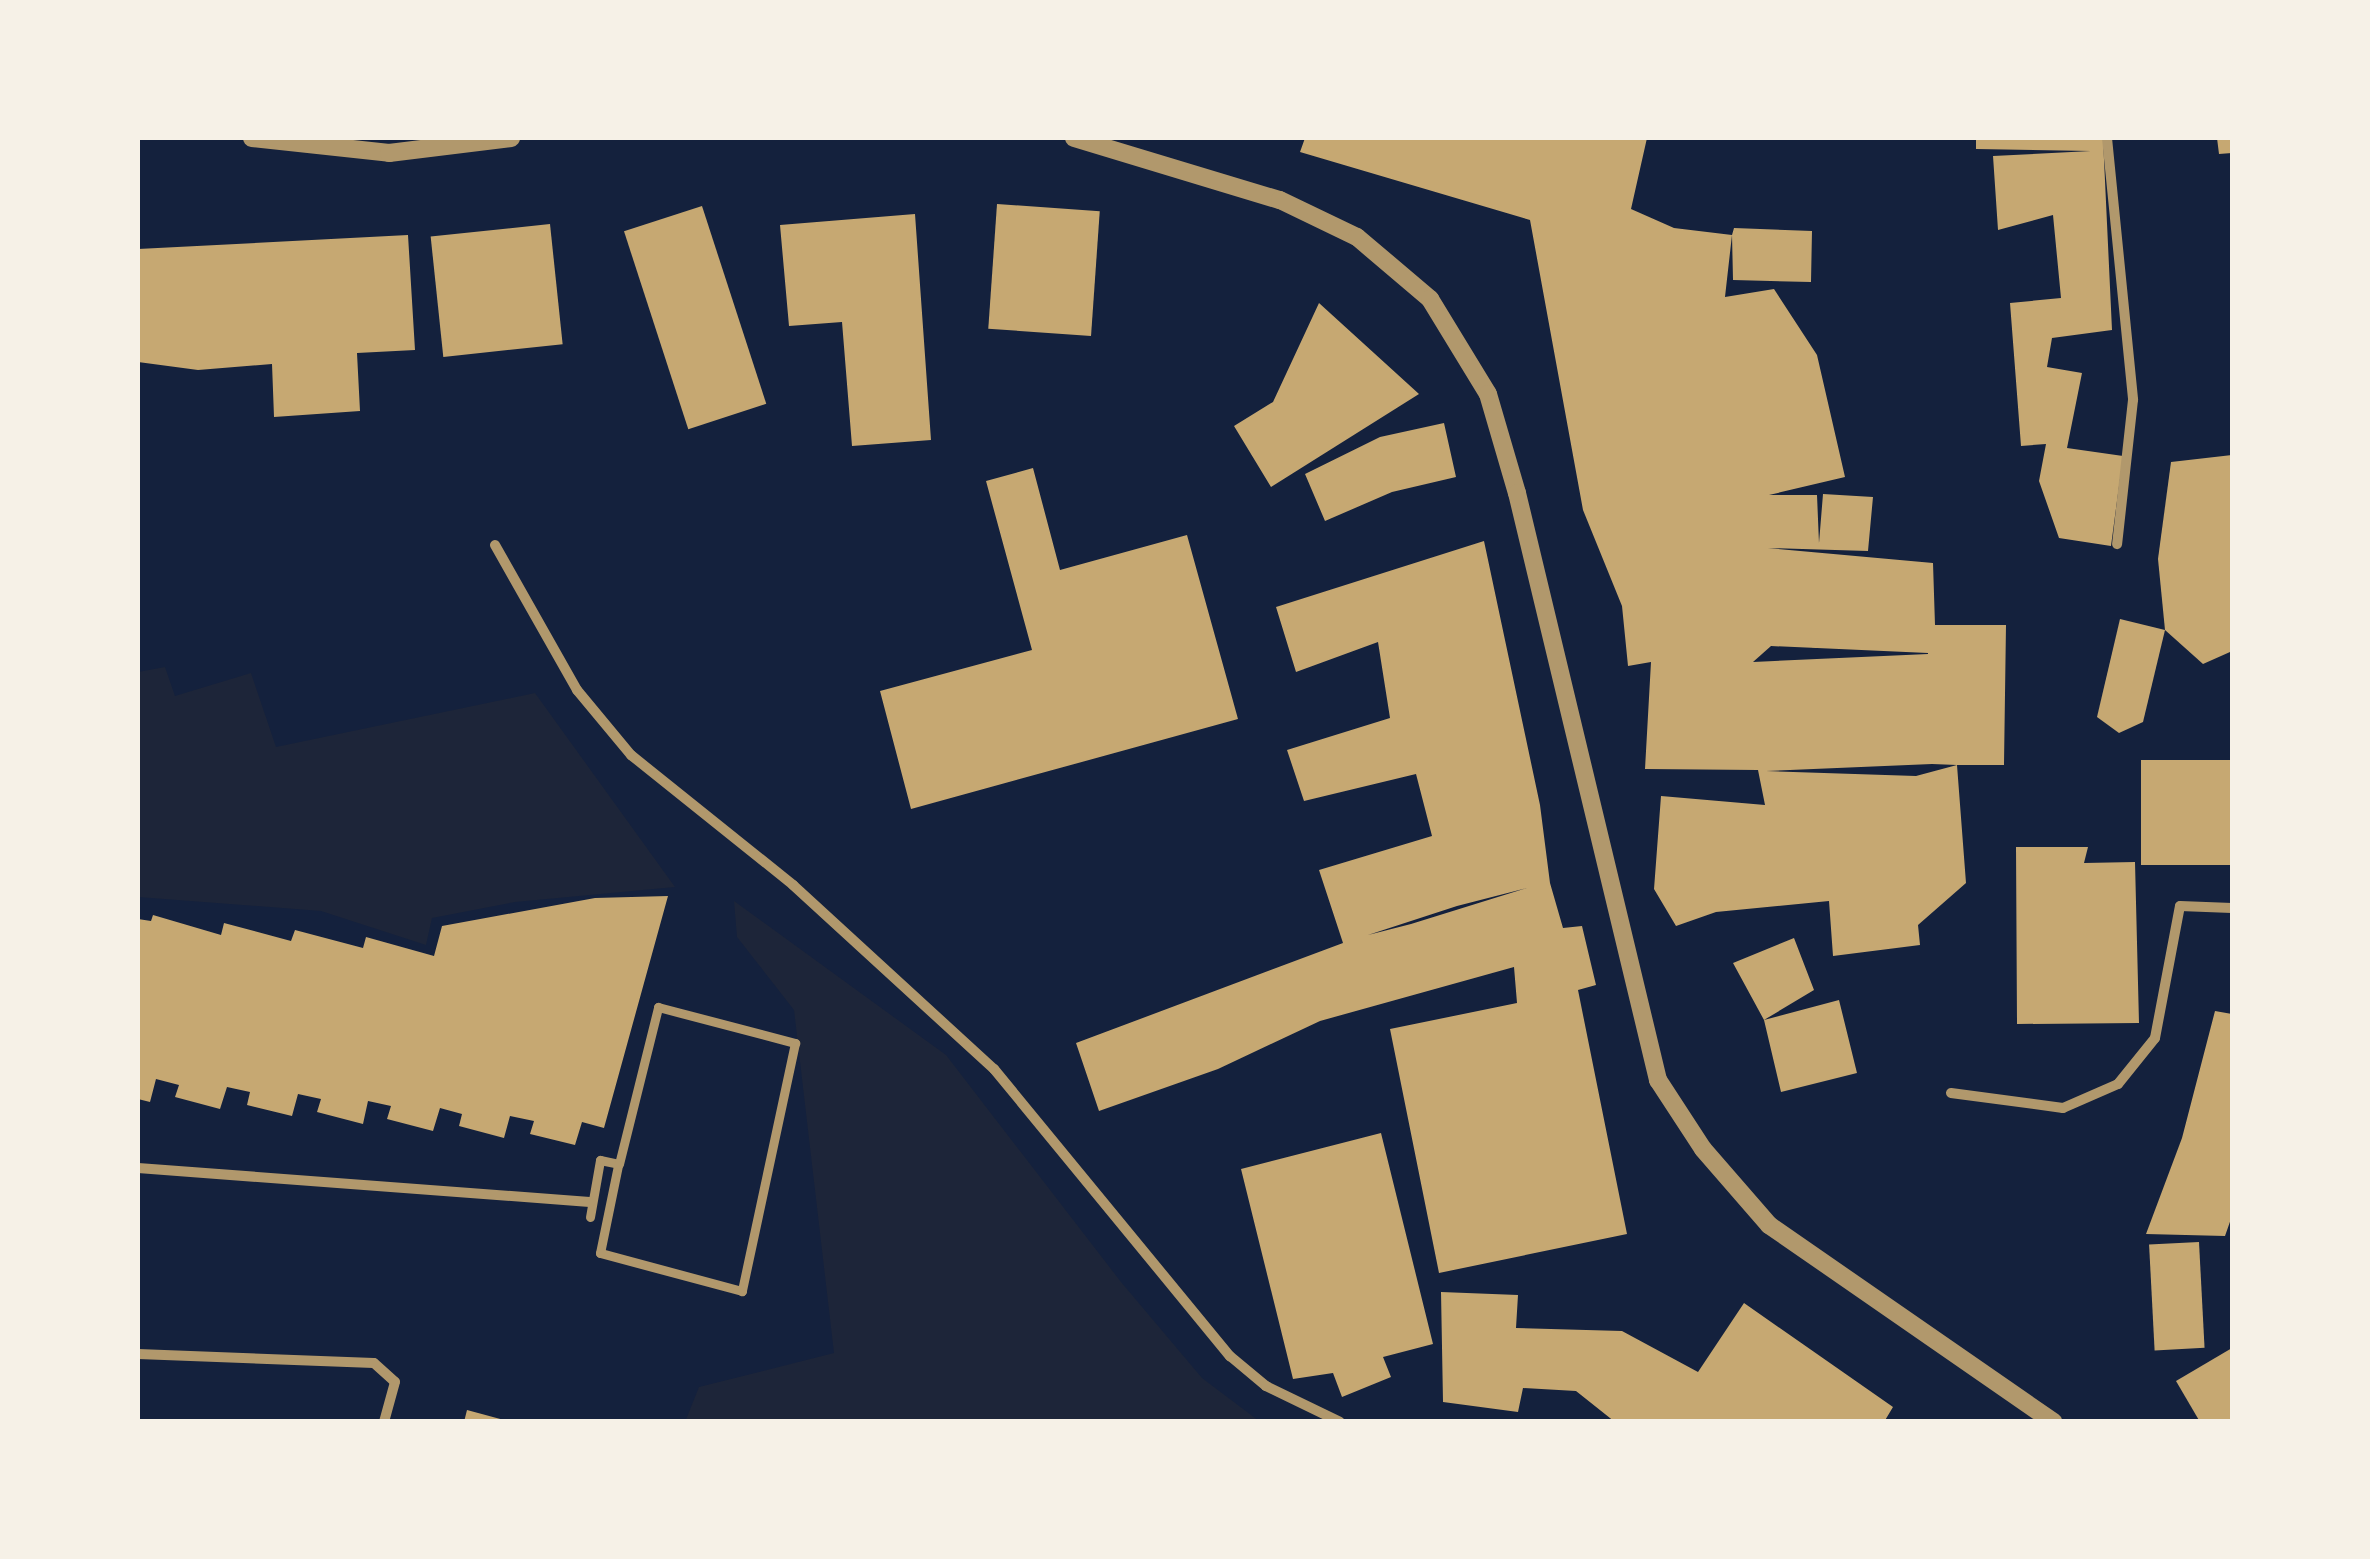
<!DOCTYPE html>
<style>
body{margin:0}
#map{position:relative;width:2370px;height:1559px;overflow:hidden;background:#14213d;font-family:Figtree,sans-serif}
div>[style]{position:absolute}
[style*='--x']{left:calc(var(--x)*1px);top:calc(var(--y)*1px);width:calc(var(--w)*1px);rotate:calc(var(--a)*1deg)}
.green>*{inset:0;background:#1d2539}
.building>*{inset:0;background:#c6a872;transform-origin:0 0}
.pedestrian>*{height:9px;margin:-4.5px;padding:0 4.5px;transform-origin:4.5px;border-radius:4.5px;background:#b1986c}
.minor>*{height:10px;margin:-5px;padding:0 5px;transform-origin:5px;border-radius:5px;background:#b1986c}
.tertiary>*{height:18px;margin:-9px;padding:0 9px;transform-origin:9px;border-radius:9px;background:#b1986c}
span{translate:-50% -50%;white-space:nowrap;text-align:center;line-height:1.15;-webkit-text-stroke:10px #f6f1e7;paint-order:stroke}
.frame{position:absolute;inset:0;border:140px solid #f6f1e7;pointer-events:none}
</style>
<div id="map">
<div class="green">
<div style="clip-path:polygon(165px 667px,175px 696px,251px 673px,276px 747px,535px 693px,675px 887px,515px 902px,432px 918px,426px 945px,321px 911px,138px 897px,138px 672px)"></div>
<div style="clip-path:polygon(734px 901px,946px 1055px,1121px 1282px,1202px 1378px,1259px 1421px,685px 1422px,699px 1387px,834px 1353px,794px 1010px,737px 937px)"></div>
</div>
<div class="building">
<div style="clip-path:polygon(evenodd,1305px 138px,1647px 138px,1631px 209px,1674px 228px,1732px 235px,1734px 228px,1812px 231px,1811px 282px,1733px 280px,1732px 235px,1725px 297px,1774px 289px,1817px 355px,1845px 477px,1769px 495px,1817px 495px,1819px 543px,1823px 494px,1873px 497px,1868px 551px,1768px 548px,1933px 563px,1935px 625px,2006px 625px,2004px 765px,1957px 765px,1966px 883px,1918px 925px,1920px 945px,1833px 956px,1829px 901px,1716px 912px,1676px 926px,1654px 889px,1661px 796px,1765px 805px,1758px 770px,1645px 769px,1651px 662px,1628px 666px,1622px 606px,1583px 510px,1530px 220px,1300px 152px,1305px 138px,1771px 646px,1928px 653px,1928px 654px,1753px 662px,1771px 646px,1305px 138px,1932px 764px,1957px 765px,1916px 776px,1766px 771px,1932px 764px)"></div>
<div style="clip-path:polygon(1976px 138px,2103px 138px,2112px 330px,2052px 338px,2047px 367px,2082px 373px,2067px 448px,2123px 456px,2111px 546px,2059px 538px,2039px 481px,2046px 444px,2021px 446px,2010px 303px,2061px 298px,2053px 215px,1998px 230px,1993px 156px,2091px 151px,1976px 149px)"></div>
<div style="clip-path:polygon(2217px 138px,2232px 138px,2232px 153px,2219px 154px)"></div>
<div style="left:997px;top:204px;width:103px;height:125px;rotate:4deg"></div>
<div style="left:702px;top:206px;width:208px;height:82px;rotate:72deg"></div>
<div style="clip-path:polygon(915px 214px,931px 440px,852px 446px,842px 322px,789px 326px,780px 225px)"></div>
<div style="left:550px;top:224px;width:121px;height:120px;rotate:84deg"></div>
<div style="clip-path:polygon(408px 235px,415px 350px,357px 353px,360px 411px,274px 417px,272px 364px,198px 370px,138px 362px,138px 249px)"></div>
<div style="clip-path:polygon(1319px 303px,1419px 394px,1271px 487px,1234px 426px,1273px 402px)"></div>
<div style="clip-path:polygon(1444px 423px,1456px 477px,1392px 492px,1325px 521px,1305px 474px,1380px 437px)"></div>
<div style="clip-path:polygon(2232px 455px,2230px 652px,2203px 664px,2165px 630px,2158px 559px,2171px 462px)"></div>
<div style="clip-path:polygon(1033px 468px,1060px 570px,1187px 535px,1238px 719px,911px 809px,880px 691px,1032px 650px,986px 481px)"></div>
<div style="clip-path:polygon(evenodd,1484px 541px,1540px 805px,1550px 883px,1563px 928px,1582px 926px,1596px 985px,1578px 990px,1627px 1234px,1439px 1273px,1390px 1029px,1517px 1003px,1514px 967px,1320px 1021px,1218px 1069px,1099px 1111px,1076px 1043px,1343px 943px,1319px 870px,1432px 836px,1416px 774px,1304px 801px,1287px 750px,1390px 718px,1378px 642px,1296px 672px,1276px 607px,1484px 541px,1527px 888px,1411px 924px,1368px 935px,1457px 906px,1527px 888px)"></div>
<div style="clip-path:polygon(2120px 619px,2165px 630px,2143px 722px,2119px 733px,2097px 717px)"></div>
<div style="left:2232px;top:760px;width:105px;height:91px;rotate:90deg"></div>
<div style="clip-path:polygon(2016px 847px,2088px 847px,2084px 863px,2135px 862px,2139px 1023px,2017px 1024px)"></div>
<div style="clip-path:polygon(668px 896px,604px 1128px,582px 1122px,575px 1145px,530px 1134px,534px 1121px,510px 1116px,504px 1138px,459px 1126px,462px 1114px,440px 1108px,433px 1131px,387px 1119px,391px 1106px,368px 1101px,363px 1124px,317px 1112px,321px 1099px,298px 1094px,292px 1116px,247px 1105px,250px 1092px,227px 1087px,220px 1109px,175px 1097px,179px 1085px,156px 1079px,150px 1102px,138px 1099px,138px 919px,151px 921px,153px 915px,221px 935px,224px 923px,291px 941px,295px 930px,363px 948px,366px 937px,434px 956px,442px 926px,595px 898px)"></div>
<div style="clip-path:polygon(1794px 938px,1814px 990px,1764px 1020px,1839px 1000px,1857px 1073px,1781px 1092px,1764px 1020px,1733px 963px)"></div>
<div style="clip-path:polygon(2215px 1011px,2232px 1014px,2232px 1216px,2225px 1236px,2146px 1234px,2182px 1138px)"></div>
<div style="clip-path:polygon(1381px 1133px,1433px 1344px,1383px 1357px,1391px 1377px,1342px 1397px,1333px 1373px,1293px 1379px,1241px 1169px)"></div>
<div style="left:2199px;top:1242px;width:106px;height:50px;rotate:87deg"></div>
<div style="clip-path:polygon(1441px 1292px,1518px 1295px,1516px 1328px,1622px 1331px,1698px 1372px,1744px 1303px,1893px 1407px,1884px 1422px,1615px 1422px,1576px 1391px,1523px 1388px,1518px 1412px,1443px 1402px)"></div>
<div style="clip-path:polygon(2232px 1348px,2232px 1422px,2200px 1422px,2176px 1381px)"></div>
<div style="clip-path:polygon(467px 1410px,504px 1420px,504px 1422px,464px 1422px)"></div>
</div>
<div class="pedestrian">
<div style="--x:590;--y:1217;--w:58;--a:-80"></div>
<div style="--x:600;--y:1160;--w:19;--a:12"></div>
<div style="--x:619;--y:1164;--w:162;--a:-76"></div>
<div style="--x:658;--y:1007;--w:142;--a:14.7"></div>
<div style="--x:795;--y:1043;--w:254;--a:102.1"></div>
<div style="--x:742;--y:1291;--w:147;--a:-165"></div>
<div style="--x:600;--y:1253;--w:90;--a:-78.4"></div>
</div>
<div class="minor">
<div style="--x:2107;--y:138;--w:263;--a:84.3"></div>
<div style="--x:2133;--y:400;--w:145;--a:96.3"></div>
<div style="--x:495;--y:545;--w:167;--a:60.5"></div>
<div style="--x:577;--y:690;--w:85;--a:50.3"></div>
<div style="--x:631;--y:755;--w:208;--a:38.7"></div>
<div style="--x:793;--y:885;--w:273;--a:42.5"></div>
<div style="--x:994;--y:1069;--w:372;--a:50.6"></div>
<div style="--x:1230;--y:1356;--w:47;--a:39.8"></div>
<div style="--x:1266;--y:1386;--w:82;--a:25.9"></div>
<div style="--x:1951;--y:1093;--w:113;--a:7.6"></div>
<div style="--x:2063;--y:1108;--w:60;--a:-23.6"></div>
<div style="--x:2118;--y:1084;--w:59;--a:-51.2"></div>
<div style="--x:2155;--y:1038;--w:134;--a:-79.3"></div>
<div style="--x:2180;--y:906;--w:52;--a:2.2"></div>
<div style="--x:138;--y:1168;--w:453;--a:4.3"></div>
<div style="--x:138;--y:1354;--w:236;--a:2.2"></div>
<div style="--x:374;--y:1363;--w:28;--a:42"></div>
<div style="--x:395;--y:1382;--w:41;--a:105.4"></div>
</div>
<div class="tertiary">
<div style="--x:252;--y:138;--w:138;--a:6.2"></div>
<div style="--x:389;--y:153;--w:123;--a:-7"></div>
<div style="--x:1074;--y:138;--w:215;--a:16.8"></div>
<div style="--x:1280;--y:200;--w:85;--a:25.7"></div>
<div style="--x:1357;--y:237;--w:96;--a:40.3"></div>
<div style="--x:1430;--y:299;--w:111;--a:58.6"></div>
<div style="--x:1488;--y:394;--w:103;--a:73.7"></div>
<div style="--x:1517;--y:493;--w:604;--a:76.49"></div>
<div style="--x:1658;--y:1080;--w:82;--a:56.9"></div>
<div style="--x:1703;--y:1149;--w:101;--a:49"></div>
<div style="--x:1769;--y:1225;--w:346;--a:34.7"></div>
</div>
<div class="frame"></div>
</div>
